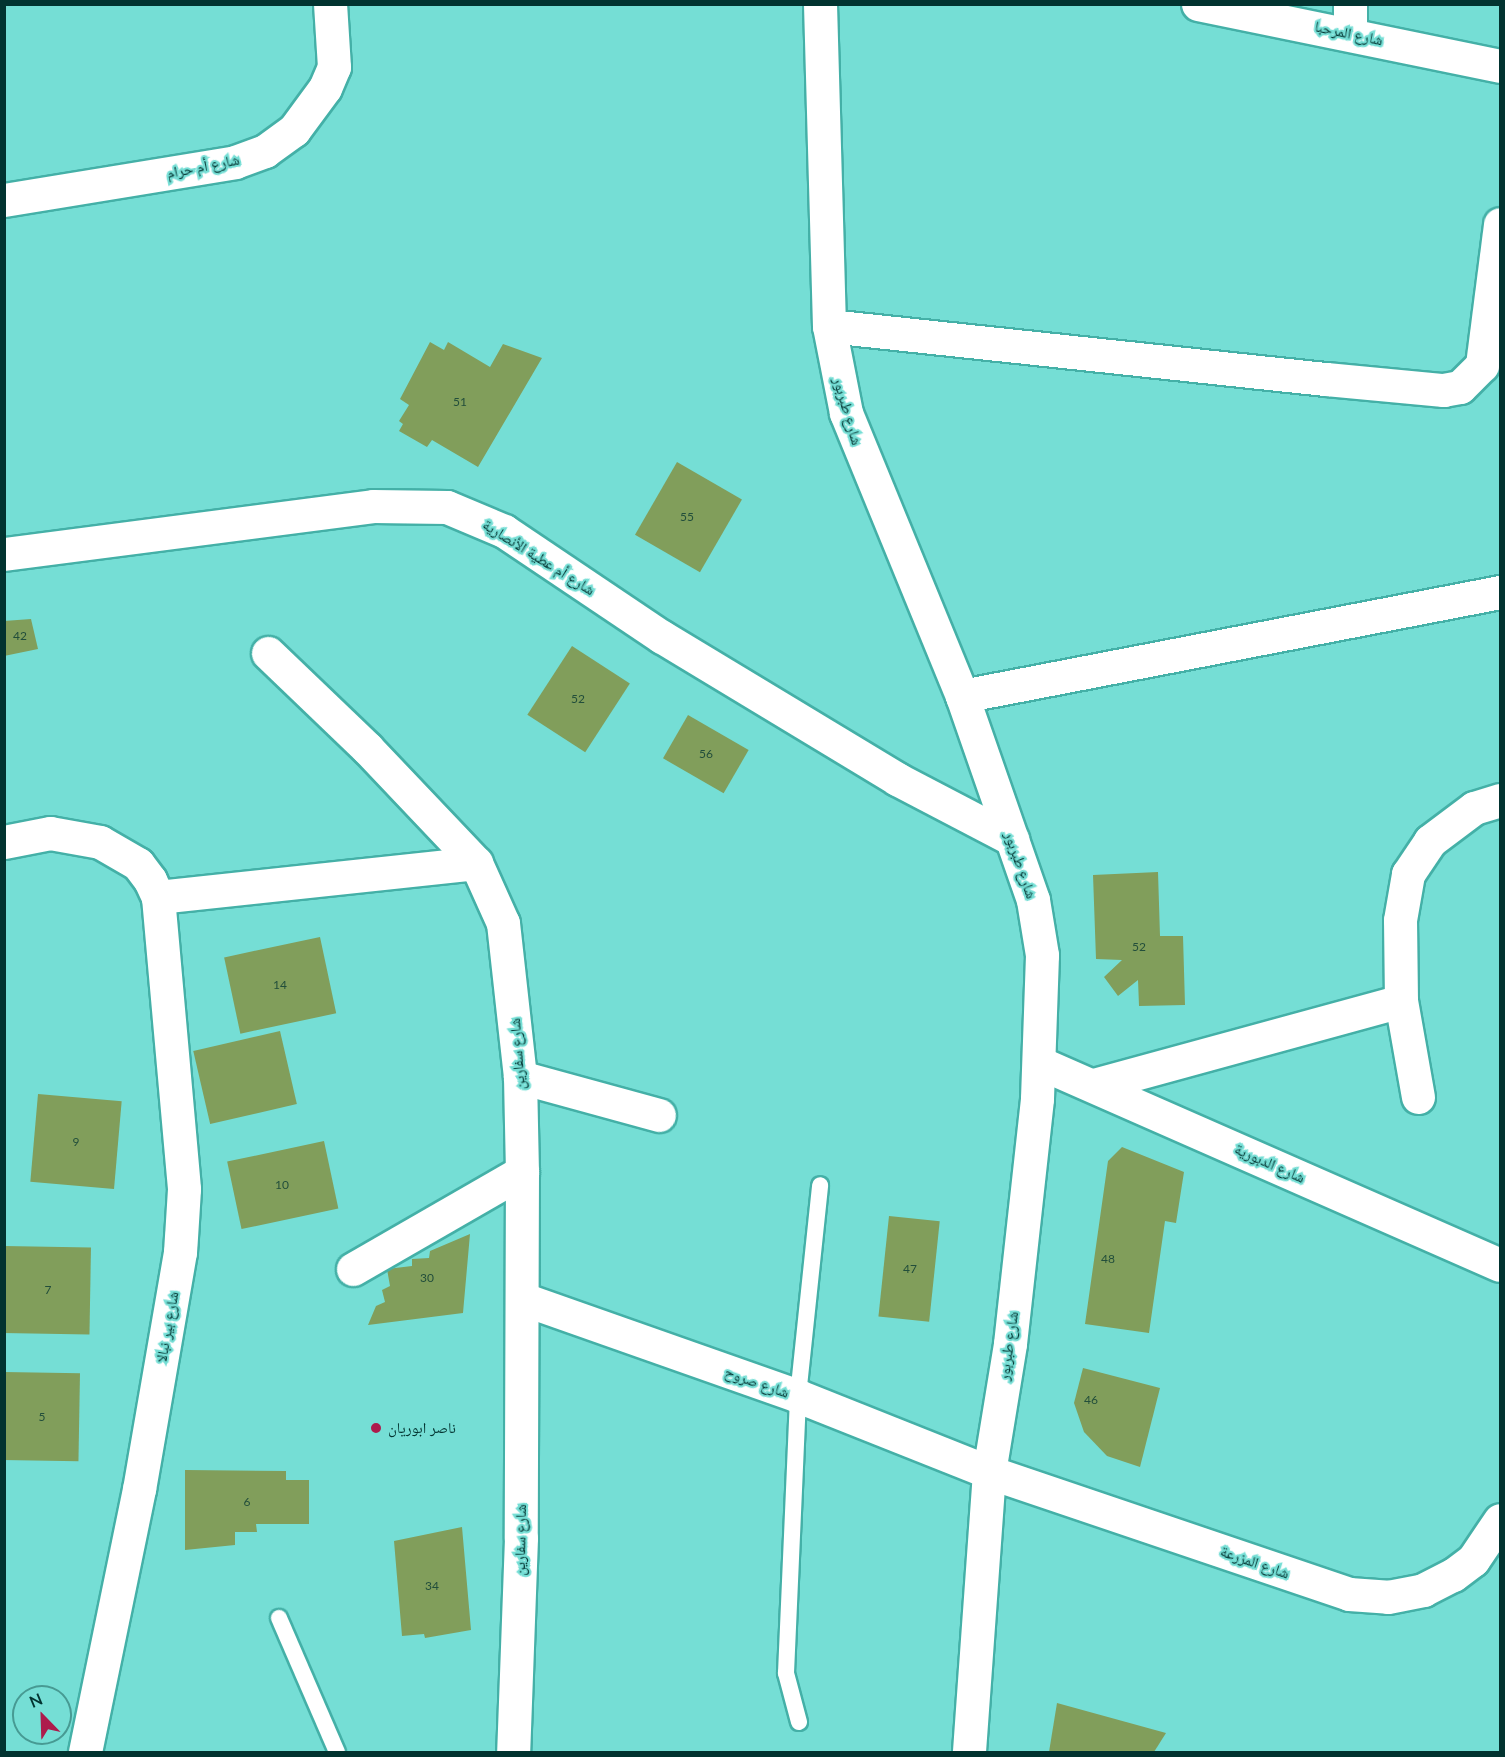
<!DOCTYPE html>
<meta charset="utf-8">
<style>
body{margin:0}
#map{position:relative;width:1505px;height:1757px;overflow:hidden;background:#75ded5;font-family:Lato,"Noto Naskh Arabic",sans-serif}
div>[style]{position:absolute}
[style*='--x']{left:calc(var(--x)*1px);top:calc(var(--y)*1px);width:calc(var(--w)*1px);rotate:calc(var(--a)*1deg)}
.building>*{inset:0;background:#819e5b;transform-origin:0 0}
.roads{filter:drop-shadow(2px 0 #44b0a7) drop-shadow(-2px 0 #44b0a7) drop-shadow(0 2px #44b0a7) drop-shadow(0 -2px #44b0a7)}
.service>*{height:16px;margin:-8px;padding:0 8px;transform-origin:8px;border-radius:8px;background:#fff}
.minor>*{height:33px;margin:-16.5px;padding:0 16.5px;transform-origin:16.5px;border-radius:16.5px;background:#fff}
.tertiary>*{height:33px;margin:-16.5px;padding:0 16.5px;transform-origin:16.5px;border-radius:16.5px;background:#fff}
.dots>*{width:16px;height:16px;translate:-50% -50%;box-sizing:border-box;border:3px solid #75ded5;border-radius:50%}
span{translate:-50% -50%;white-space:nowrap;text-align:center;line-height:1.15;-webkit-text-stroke:4.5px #75ded5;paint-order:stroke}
.number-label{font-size:12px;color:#224e3b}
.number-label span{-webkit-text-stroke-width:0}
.street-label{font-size:15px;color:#023330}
.poi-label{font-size:15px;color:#023330}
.left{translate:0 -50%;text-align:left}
.frame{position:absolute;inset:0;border:6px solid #023330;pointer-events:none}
.north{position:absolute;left:12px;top:1685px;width:60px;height:60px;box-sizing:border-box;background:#75ded5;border:2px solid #479a93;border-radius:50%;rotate:337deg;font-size:16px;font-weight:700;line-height:24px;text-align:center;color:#023330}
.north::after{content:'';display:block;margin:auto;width:21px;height:27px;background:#ad1b4c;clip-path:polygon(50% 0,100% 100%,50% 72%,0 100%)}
</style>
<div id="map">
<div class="building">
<div style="clip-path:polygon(430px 342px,444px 350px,448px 342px,490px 367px,503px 344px,542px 358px,478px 467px,432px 440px,427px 447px,399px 431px,403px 424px,399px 421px,409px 405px,400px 399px)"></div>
<div style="left:677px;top:462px;width:75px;height:84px;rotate:30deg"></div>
<div style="clip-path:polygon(31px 619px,38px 649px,4px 656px,4px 621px)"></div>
<div style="left:572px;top:646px;width:69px;height:82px;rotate:33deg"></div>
<div style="left:688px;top:715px;width:70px;height:50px;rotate:30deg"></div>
<div style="clip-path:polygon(1158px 872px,1160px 936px,1183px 936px,1185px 1005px,1139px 1006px,1138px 980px,1118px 996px,1104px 977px,1122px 960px,1096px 959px,1093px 875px)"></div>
<div style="left:320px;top:937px;width:78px;height:98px;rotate:78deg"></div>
<div style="left:280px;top:1031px;width:75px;height:89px;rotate:77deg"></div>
<div style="left:38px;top:1094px;width:84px;height:88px;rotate:5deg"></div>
<div style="left:324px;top:1141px;width:69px;height:99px;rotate:78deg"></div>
<div style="clip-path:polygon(1122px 1147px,1184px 1172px,1176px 1223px,1165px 1221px,1149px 1333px,1085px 1324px,1108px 1161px)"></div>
<div style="left:889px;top:1216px;width:51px;height:101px;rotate:6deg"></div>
<div style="clip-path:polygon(470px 1234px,463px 1313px,368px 1325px,376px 1306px,385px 1302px,382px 1290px,390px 1286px,387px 1269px,412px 1266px,412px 1259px,429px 1258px,430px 1251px)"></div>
<div style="left:4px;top:1246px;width:87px;height:87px;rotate:1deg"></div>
<div style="clip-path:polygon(1083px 1368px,1160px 1388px,1140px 1467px,1107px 1456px,1084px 1432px,1074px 1403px)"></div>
<div style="left:4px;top:1372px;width:76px;height:88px;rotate:1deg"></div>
<div style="clip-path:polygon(185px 1470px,286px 1471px,286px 1480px,309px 1480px,309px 1524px,256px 1524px,257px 1532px,235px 1532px,235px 1545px,185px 1550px)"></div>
<div style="clip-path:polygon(462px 1527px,471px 1630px,425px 1638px,424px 1634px,402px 1636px,394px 1541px)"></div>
<div style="clip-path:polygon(1057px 1703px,1166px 1733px,1154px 1752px,1049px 1752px)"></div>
</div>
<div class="roads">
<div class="service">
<div style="--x:279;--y:1618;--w:146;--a:66.6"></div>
<div style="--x:799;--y:1722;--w:51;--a:-104.9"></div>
<div style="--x:786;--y:1673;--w:277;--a:-87.5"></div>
<div style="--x:798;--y:1396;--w:212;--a:-84"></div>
</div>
<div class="minor">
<div style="--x:1198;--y:4;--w:308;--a:11.6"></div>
<div style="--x:1350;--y:32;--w:28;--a:-90"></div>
<div style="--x:4;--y:200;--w:234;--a:-9.3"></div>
<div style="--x:235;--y:162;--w:32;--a:-20"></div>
<div style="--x:265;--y:151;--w:36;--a:-36"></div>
<div style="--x:294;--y:130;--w:52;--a:-53.6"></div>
<div style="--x:325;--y:88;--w:23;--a:-67"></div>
<div style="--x:334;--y:67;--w:63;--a:-93.6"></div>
<div style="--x:829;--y:326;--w:500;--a:6.1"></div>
<div style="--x:1326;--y:379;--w:118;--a:5.4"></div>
<div style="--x:1443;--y:390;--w:17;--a:-10"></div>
<div style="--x:1460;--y:387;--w:31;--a:-45"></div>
<div style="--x:1482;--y:365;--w:142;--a:-82.7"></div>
<div style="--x:4;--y:554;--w:372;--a:-7.4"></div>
<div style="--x:373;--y:506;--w:74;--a:0.8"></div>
<div style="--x:447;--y:507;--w:62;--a:22.8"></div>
<div style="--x:504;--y:531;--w:190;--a:33.9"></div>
<div style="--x:662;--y:637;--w:275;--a:31.1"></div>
<div style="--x:897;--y:779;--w:130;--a:27.6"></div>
<div style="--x:268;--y:653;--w:137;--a:43.8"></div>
<div style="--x:367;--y:748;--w:158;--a:46.5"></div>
<div style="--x:476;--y:863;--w:66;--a:65.8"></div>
<div style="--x:503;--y:923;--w:155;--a:83.7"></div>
<div style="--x:520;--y:1077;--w:95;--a:88.8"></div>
<div style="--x:522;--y:1172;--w:366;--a:90.2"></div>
<div style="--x:521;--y:1538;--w:214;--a:92.1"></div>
<div style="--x:962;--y:696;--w:548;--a:-10.94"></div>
<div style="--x:4;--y:842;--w:47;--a:-11.1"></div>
<div style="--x:50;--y:833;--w:51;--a:10.2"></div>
<div style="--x:100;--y:842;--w:44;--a:30.1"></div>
<div style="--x:138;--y:864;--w:20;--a:53"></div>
<div style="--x:150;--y:880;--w:19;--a:65"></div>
<div style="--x:158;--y:897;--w:293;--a:84.9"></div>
<div style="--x:184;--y:1189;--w:63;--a:93.6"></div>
<div style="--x:180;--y:1252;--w:241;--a:99.8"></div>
<div style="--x:139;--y:1489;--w:268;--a:101.6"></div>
<div style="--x:158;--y:897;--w:320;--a:-6.1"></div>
<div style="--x:1040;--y:1063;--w:502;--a:23.71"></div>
<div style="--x:520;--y:1077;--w:144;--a:15.3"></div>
<div style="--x:1094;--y:1085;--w:318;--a:-15.3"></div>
<div style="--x:1418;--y:1097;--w:97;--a:-100"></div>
<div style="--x:1401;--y:1001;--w:81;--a:-90.7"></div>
<div style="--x:1400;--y:920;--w:47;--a:-80.1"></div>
<div style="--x:1408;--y:874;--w:40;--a:-56"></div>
<div style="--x:1430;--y:841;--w:55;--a:-36.9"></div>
<div style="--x:1474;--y:808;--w:27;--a:-17"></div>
<div style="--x:353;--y:1269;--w:195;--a:-29.9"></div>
<div style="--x:523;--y:1299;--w:292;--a:19.4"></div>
<div style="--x:798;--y:1396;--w:206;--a:21.7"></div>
<div style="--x:989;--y:1472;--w:380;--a:18.7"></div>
<div style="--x:1349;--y:1594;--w:39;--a:4"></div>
<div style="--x:1388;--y:1597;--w:36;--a:-11"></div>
<div style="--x:1423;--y:1590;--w:34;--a:-27"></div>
<div style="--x:1453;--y:1575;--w:25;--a:-37"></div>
<div style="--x:1473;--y:1560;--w:48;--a:-56"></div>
</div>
<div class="tertiary">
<div style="--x:820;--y:4;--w:322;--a:88.4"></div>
<div style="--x:829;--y:326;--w:89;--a:78.9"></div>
<div style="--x:846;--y:413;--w:306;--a:67.7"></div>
<div style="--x:962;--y:696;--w:216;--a:70.8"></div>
<div style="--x:1033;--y:900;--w:56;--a:80.7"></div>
<div style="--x:1042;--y:955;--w:144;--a:92"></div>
<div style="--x:1037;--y:1099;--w:246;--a:96.3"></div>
<div style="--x:1010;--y:1344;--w:130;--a:99.3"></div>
<div style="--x:989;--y:1472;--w:281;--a:94.1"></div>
</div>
</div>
<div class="dots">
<div style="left:376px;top:1428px;background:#ad1b4c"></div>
</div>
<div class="number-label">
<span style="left:460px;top:402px">51</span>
<span style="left:687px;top:517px">55</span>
<span style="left:20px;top:636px">42</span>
<span style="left:578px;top:699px">52</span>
<span style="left:706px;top:754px">56</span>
<span style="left:1139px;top:947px">52</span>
<span style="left:280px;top:985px">14</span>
<span style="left:76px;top:1142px">9</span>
<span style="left:282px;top:1185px">10</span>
<span style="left:1108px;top:1259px">48</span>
<span style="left:910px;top:1269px">47</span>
<span style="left:427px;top:1278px">30</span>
<span style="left:48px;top:1290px">7</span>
<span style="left:1091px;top:1400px">46</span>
<span style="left:42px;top:1417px">5</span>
<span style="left:247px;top:1502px">6</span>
<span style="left:432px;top:1586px">34</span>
</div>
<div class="street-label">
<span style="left:1349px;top:33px;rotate:12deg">شارع المرحبا</span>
<span style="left:203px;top:166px;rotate:-11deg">شارع أم حرام</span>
<span style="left:848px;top:411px;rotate:74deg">شارع طبربور</span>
<span style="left:539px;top:557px;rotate:32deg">شارع أم عطية الأنصارية</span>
<span style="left:1021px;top:865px;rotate:71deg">شارع طبربور</span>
<span style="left:517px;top:1054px;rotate:-94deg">شارع سفارين</span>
<span style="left:1270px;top:1163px;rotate:24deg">شارع الدبورية</span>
<span style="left:167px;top:1327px;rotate:-80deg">شارع بير نبالا</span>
<span style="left:1008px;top:1346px;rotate:-82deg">شارع طبربور</span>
<span style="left:757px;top:1382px;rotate:19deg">شارع صروح</span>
<span style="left:520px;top:1540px;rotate:-89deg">شارع سفارين</span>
<span style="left:1255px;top:1562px;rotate:19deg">شارع المزرعة</span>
</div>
<div class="poi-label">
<span class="left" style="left:388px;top:1428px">ناصر ابوريان</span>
</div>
<div class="frame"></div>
<div class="north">N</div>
</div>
